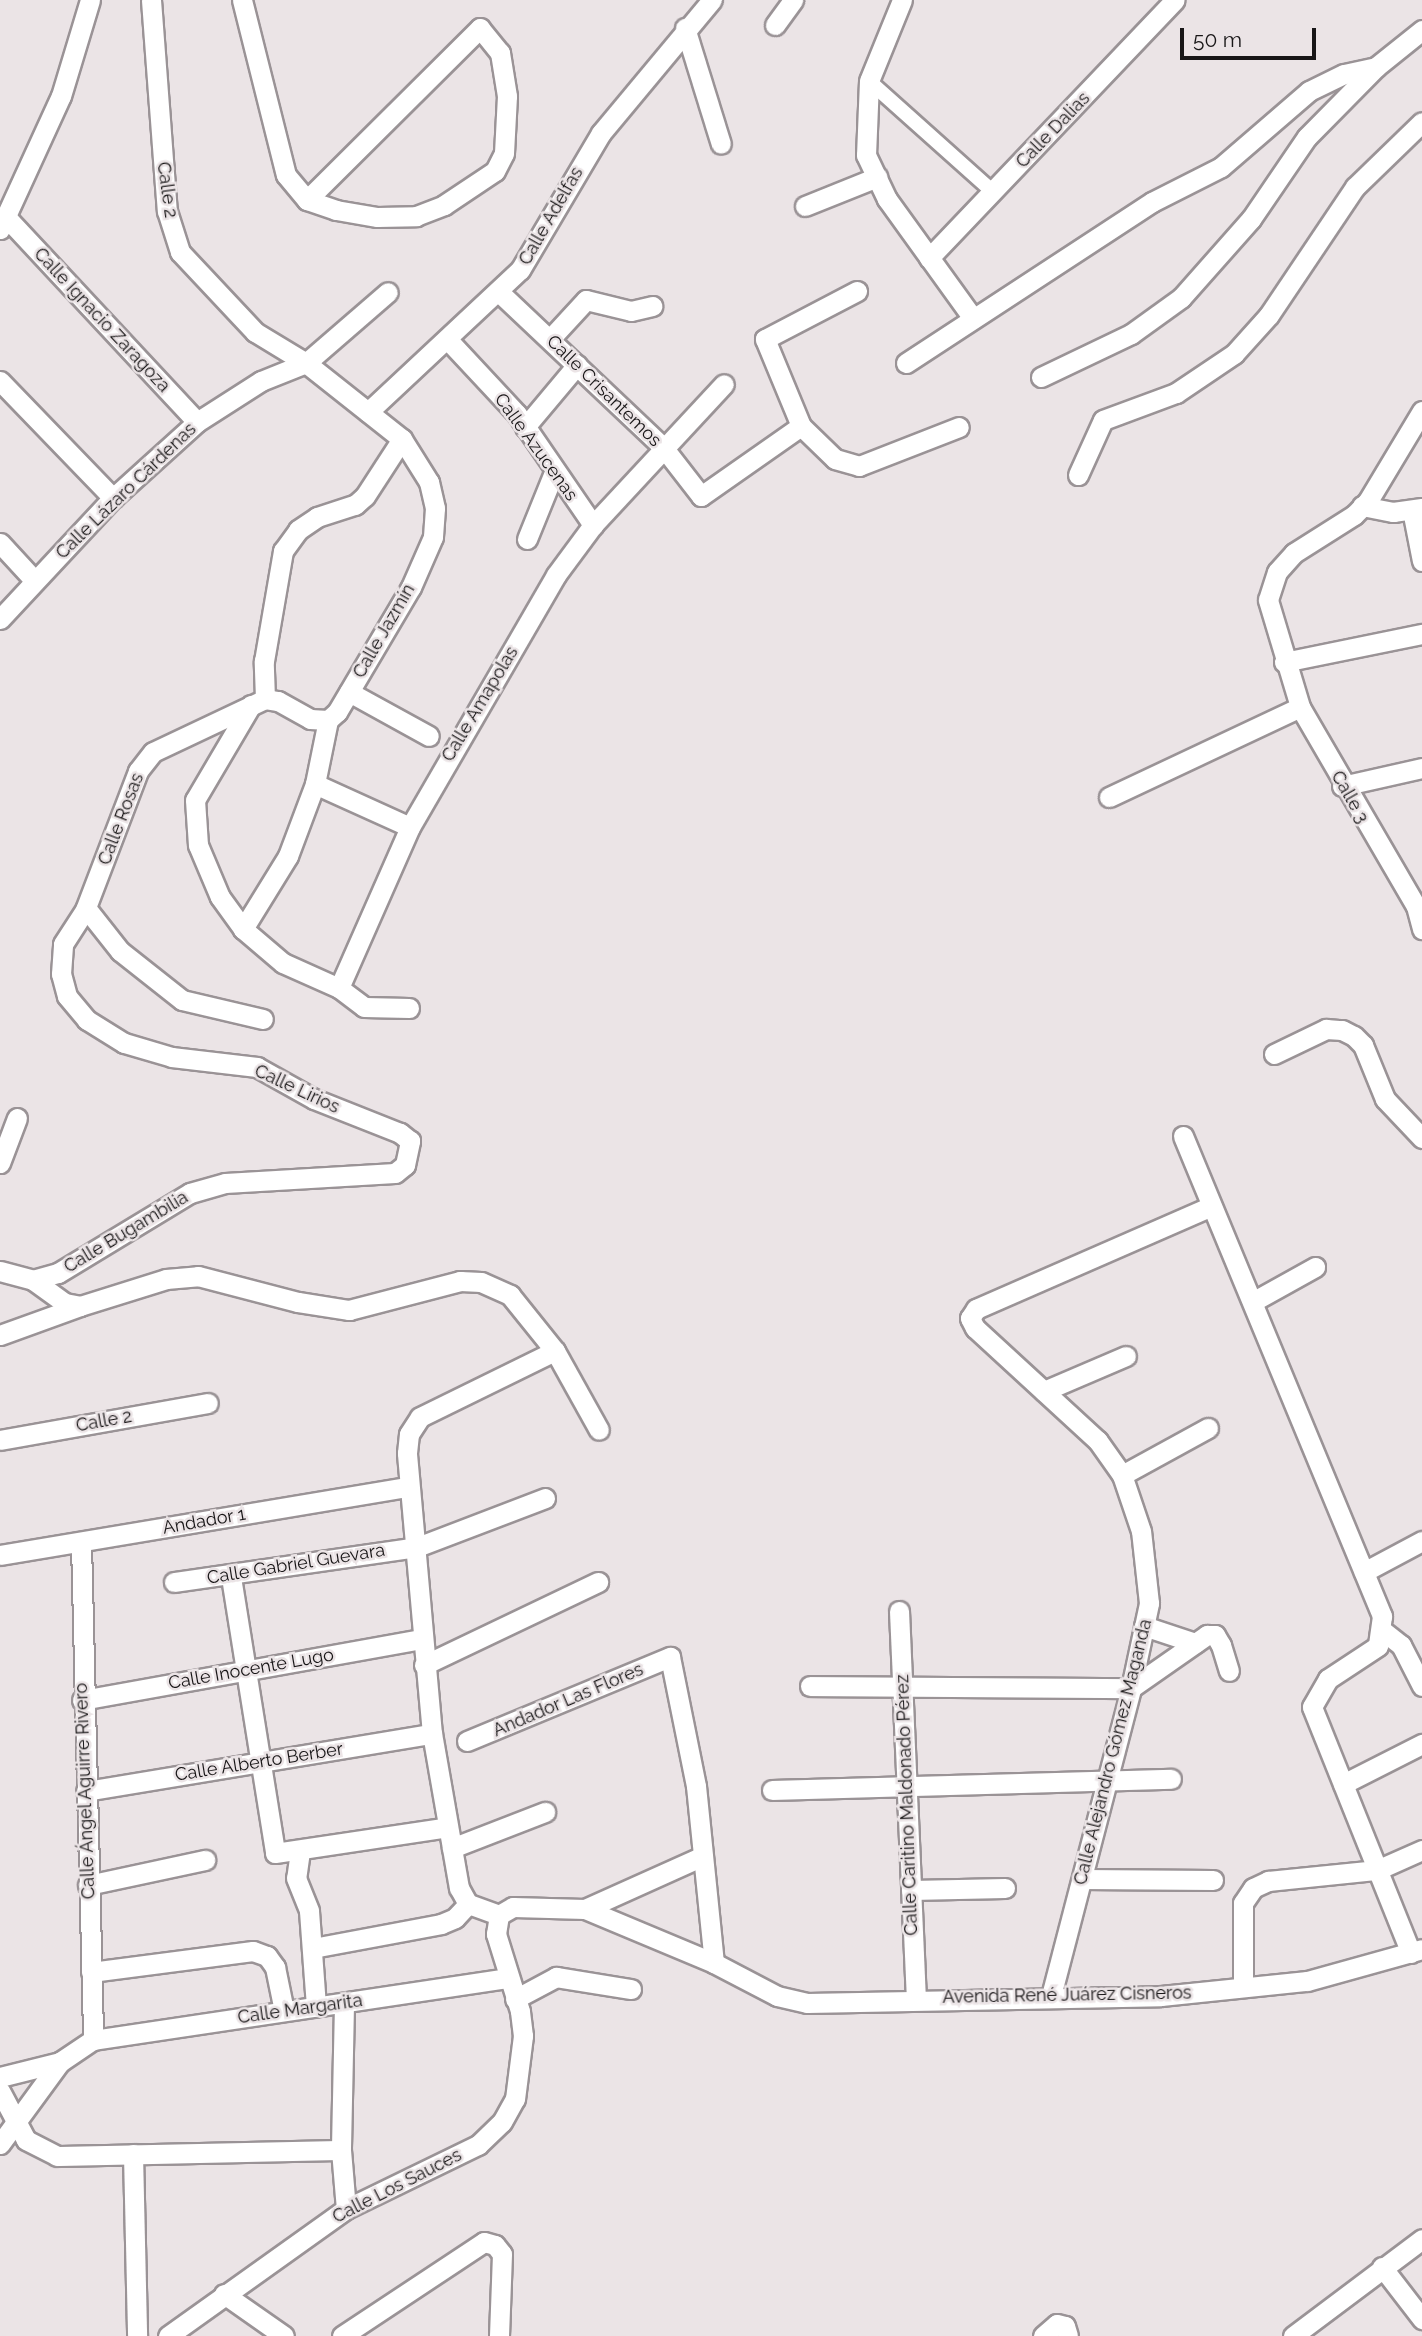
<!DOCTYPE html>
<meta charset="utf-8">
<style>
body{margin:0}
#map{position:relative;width:1422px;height:2336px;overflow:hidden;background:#ebe4e6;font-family:Raleway,sans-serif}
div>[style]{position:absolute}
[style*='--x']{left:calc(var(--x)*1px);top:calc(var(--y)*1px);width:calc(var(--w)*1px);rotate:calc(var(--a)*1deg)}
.roads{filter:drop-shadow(2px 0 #9a9396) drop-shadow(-2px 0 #9a9396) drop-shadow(0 2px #9a9396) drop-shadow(0 -2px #9a9396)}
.pedestrian>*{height:14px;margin:-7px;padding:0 7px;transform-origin:7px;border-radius:7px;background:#fff}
.minor>*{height:19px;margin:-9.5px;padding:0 9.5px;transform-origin:9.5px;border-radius:9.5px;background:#fff}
span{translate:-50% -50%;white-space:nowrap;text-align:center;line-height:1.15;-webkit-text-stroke:5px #ebe4e6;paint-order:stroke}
.street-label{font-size:18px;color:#181617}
.scale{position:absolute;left:1180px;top:28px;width:136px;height:32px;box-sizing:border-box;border:4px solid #181617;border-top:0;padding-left:9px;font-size:21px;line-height:24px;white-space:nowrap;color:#181617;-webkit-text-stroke:5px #ebe4e6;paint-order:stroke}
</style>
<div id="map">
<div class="roads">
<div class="pedestrian">
<div style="--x:869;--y:81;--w:166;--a:41.8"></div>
</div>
<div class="minor">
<div style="--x:151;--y:0;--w:212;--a:85.7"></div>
<div style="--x:167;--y:211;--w:43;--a:72.4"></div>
<div style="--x:180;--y:252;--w:110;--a:46.8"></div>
<div style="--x:255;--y:332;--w:60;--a:31.3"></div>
<div style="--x:306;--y:363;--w:122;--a:38.4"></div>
<div style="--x:402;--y:439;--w:51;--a:57.9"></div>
<div style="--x:429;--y:482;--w:27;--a:77"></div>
<div style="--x:435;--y:508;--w:29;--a:94"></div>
<div style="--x:433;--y:537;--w:55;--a:113.7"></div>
<div style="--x:411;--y:587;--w:145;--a:120.6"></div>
<div style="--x:337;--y:712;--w:12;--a:138"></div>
<div style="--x:328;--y:720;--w:65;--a:101.5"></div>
<div style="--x:315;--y:784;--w:77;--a:110.6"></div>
<div style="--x:288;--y:856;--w:86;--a:121.7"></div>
<div style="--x:242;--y:0;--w:180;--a:75.9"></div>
<div style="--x:286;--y:175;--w:33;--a:50"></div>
<div style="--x:307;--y:200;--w:31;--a:19"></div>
<div style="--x:336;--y:210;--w:42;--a:9.7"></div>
<div style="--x:377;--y:217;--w:39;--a:-1"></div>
<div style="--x:416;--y:216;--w:30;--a:-21"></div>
<div style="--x:444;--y:205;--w:61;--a:-33.7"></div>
<div style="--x:495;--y:171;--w:20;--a:-63"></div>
<div style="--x:504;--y:153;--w:57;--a:-87"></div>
<div style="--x:507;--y:96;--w:44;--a:-99.2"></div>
<div style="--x:500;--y:53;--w:32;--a:-129"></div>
<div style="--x:480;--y:28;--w:244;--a:135.2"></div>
<div style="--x:902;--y:0;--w:87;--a:112.2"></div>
<div style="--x:869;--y:81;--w:74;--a:92.3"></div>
<div style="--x:866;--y:155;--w:49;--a:64.5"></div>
<div style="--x:887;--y:199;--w:145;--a:54.2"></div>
<div style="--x:775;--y:25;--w:31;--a:-54"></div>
<div style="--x:685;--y:28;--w:121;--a:72.8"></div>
<div style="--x:805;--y:206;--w:78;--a:-21.9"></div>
<div style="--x:6;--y:217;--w:280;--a:47"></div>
<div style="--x:0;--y:229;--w:146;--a:-65.4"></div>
<div style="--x:61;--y:96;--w:100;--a:-73.2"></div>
<div style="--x:929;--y:258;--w:356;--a:-46.4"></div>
<div style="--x:857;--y:291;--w:104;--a:152.4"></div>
<div style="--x:765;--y:339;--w:94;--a:67.5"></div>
<div style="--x:801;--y:426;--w:47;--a:44.1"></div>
<div style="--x:835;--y:459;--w:25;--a:16"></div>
<div style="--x:859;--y:466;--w:107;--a:-21.3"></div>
<div style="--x:500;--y:293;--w:224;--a:43.4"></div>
<div style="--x:663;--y:447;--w:62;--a:52.2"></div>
<div style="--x:701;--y:496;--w:122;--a:-35"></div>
<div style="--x:550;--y:339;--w:53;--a:-47.3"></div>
<div style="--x:586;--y:300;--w:46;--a:13.7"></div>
<div style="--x:631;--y:311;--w:22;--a:-13"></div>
<div style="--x:448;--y:340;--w:101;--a:47"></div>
<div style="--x:517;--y:414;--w:135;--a:55.6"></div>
<div style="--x:906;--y:363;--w:294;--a:-33.2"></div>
<div style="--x:1152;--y:202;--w:77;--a:-26.9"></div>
<div style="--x:1221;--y:167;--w:116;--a:-40.8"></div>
<div style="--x:1309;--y:91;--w:39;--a:-26"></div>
<div style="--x:1344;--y:74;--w:33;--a:-12"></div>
<div style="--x:1041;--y:377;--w:100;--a:-25.5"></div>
<div style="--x:1131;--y:334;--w:62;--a:-35.8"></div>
<div style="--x:1181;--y:298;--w:106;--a:-48.5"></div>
<div style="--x:1251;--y:219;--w:99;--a:-55.7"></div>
<div style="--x:1307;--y:137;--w:98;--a:-45.4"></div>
<div style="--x:1376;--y:67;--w:59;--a:-38.8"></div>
<div style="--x:0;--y:381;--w:163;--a:46"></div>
<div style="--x:1422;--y:411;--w:105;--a:121"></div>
<div style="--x:1368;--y:501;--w:20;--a:135"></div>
<div style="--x:1354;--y:515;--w:71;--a:147.7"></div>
<div style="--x:1294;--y:553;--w:25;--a:132"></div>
<div style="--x:1277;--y:572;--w:29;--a:108"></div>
<div style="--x:1268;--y:600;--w:112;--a:73.3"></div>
<div style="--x:1300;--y:707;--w:230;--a:59.8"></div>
<div style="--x:1416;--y:906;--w:24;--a:75"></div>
<div style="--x:368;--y:412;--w:208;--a:-43.1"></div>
<div style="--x:520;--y:270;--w:159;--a:-59.4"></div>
<div style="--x:601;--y:133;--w:173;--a:-50.2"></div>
<div style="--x:525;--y:427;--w:81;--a:-50"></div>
<div style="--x:1078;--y:475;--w:60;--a:-65.6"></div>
<div style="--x:1103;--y:420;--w:78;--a:-20.3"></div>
<div style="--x:1176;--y:393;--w:70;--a:-33.9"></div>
<div style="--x:1234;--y:354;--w:52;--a:-48.1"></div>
<div style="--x:1269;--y:315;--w:154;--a:-56.1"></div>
<div style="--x:1355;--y:187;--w:93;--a:-44.1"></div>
<div style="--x:1362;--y:506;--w:32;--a:11"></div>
<div style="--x:1393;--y:512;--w:29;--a:-8"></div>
<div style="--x:1412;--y:510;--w:52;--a:78.9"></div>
<div style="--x:527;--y:539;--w:74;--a:-67.9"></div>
<div style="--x:0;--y:543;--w:50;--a:47.4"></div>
<div style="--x:0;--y:619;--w:166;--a:-47"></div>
<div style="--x:113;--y:498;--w:113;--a:-42.1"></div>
<div style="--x:197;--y:422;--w:76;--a:-32.6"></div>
<div style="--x:261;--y:381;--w:48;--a:-21.8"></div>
<div style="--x:306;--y:363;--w:108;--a:-40.9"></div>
<div style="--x:1284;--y:662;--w:141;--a:-11.5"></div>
<div style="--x:349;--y:692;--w:91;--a:28.8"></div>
<div style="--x:265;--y:699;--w:38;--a:-92"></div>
<div style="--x:264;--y:661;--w:112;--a:-80.2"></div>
<div style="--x:283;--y:551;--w:26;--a:-54"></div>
<div style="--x:298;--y:530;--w:23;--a:-34"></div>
<div style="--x:317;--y:517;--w:40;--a:-18"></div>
<div style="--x:355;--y:505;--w:13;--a:-42"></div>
<div style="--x:365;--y:496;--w:68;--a:-57"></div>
<div style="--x:251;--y:705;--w:110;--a:120.5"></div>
<div style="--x:195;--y:800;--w:45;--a:86.2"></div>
<div style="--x:198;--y:845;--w:56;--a:67.1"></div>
<div style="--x:220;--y:897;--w:39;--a:54"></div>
<div style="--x:243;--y:929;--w:52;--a:40.4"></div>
<div style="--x:283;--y:963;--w:61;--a:24.1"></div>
<div style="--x:339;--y:988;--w:31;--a:37"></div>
<div style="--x:364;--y:1007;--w:45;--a:1.3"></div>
<div style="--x:315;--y:784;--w:104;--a:24.4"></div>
<div style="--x:1342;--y:786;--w:82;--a:-12.7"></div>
<div style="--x:1109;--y:797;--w:211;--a:-25.2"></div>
<div style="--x:86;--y:908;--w:55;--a:51.7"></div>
<div style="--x:120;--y:951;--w:79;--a:38.3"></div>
<div style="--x:182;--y:1000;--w:83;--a:13.2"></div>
<div style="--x:339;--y:988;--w:176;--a:-66.2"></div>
<div style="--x:410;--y:827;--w:291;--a:-59.9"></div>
<div style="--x:556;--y:575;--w:62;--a:-53.5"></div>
<div style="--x:593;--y:525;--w:192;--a:-47.1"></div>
<div style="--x:1274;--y:1054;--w:58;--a:-25.7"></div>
<div style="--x:1326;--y:1029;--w:16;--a:4"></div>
<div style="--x:1342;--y:1030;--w:13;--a:27"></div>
<div style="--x:1354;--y:1036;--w:13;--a:45"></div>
<div style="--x:1363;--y:1045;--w:58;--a:67.8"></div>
<div style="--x:1385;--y:1099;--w:54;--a:46.5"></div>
<div style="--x:1183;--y:1136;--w:520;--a:67.48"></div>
<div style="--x:1382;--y:1616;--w:30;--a:98"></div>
<div style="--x:1378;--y:1646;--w:60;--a:146.6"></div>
<div style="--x:1328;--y:1679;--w:32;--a:120"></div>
<div style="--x:1312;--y:1707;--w:265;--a:68.1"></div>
<div style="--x:0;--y:1163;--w:48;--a:-69.3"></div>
<div style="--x:0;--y:1271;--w:34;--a:15"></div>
<div style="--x:33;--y:1280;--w:26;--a:-16"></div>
<div style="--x:58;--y:1273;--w:154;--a:-31.2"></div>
<div style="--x:190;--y:1193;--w:36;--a:-16"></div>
<div style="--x:225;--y:1183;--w:170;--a:-3.4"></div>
<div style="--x:395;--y:1173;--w:13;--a:-39"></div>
<div style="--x:405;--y:1165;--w:25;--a:-78"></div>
<div style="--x:410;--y:1141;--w:13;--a:-141"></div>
<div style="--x:400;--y:1133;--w:92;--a:-158.4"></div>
<div style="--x:314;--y:1099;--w:65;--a:-150.7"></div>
<div style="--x:257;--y:1067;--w:86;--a:-173.3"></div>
<div style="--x:172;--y:1057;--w:50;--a:-163.7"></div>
<div style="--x:124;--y:1043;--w:44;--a:-148.1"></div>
<div style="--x:87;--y:1020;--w:31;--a:-130"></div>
<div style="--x:67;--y:996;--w:23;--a:-105"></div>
<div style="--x:61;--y:974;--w:30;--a:-86"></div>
<div style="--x:63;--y:944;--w:40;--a:-57.1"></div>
<div style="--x:85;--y:910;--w:149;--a:-69.1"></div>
<div style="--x:138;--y:771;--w:24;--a:-52"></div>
<div style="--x:153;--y:752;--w:124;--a:-25.3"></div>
<div style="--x:265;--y:699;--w:13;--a:9"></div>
<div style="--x:278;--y:701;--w:37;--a:29"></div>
<div style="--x:310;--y:719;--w:18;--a:3"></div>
<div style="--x:33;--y:1280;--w:39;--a:36"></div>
<div style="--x:65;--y:1303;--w:15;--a:11"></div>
<div style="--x:80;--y:1306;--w:90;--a:-17.4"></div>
<div style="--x:166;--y:1279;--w:32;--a:-5"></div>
<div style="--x:198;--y:1276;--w:103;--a:14.6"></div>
<div style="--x:298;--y:1302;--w:52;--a:8.9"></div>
<div style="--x:349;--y:1310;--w:115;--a:-14.6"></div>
<div style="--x:460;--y:1281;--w:21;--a:3"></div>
<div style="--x:481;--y:1282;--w:32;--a:24"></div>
<div style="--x:510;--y:1295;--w:72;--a:51.2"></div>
<div style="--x:555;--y:1351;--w:90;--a:60.9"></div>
<div style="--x:1254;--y:1301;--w:70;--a:-29.1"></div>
<div style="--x:0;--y:1335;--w:85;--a:-19.9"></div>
<div style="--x:1044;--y:1391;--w:89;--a:-23.1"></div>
<div style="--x:0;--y:1440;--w:211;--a:-10.1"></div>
<div style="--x:1122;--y:1475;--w:98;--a:-28.7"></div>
<div style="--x:81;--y:1542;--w:498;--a:88.6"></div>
<div style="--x:0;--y:1555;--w:414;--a:-9.5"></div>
<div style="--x:1364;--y:1572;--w:66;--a:-28.1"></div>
<div style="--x:231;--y:1577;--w:279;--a:80.9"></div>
<div style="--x:275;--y:1853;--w:175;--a:-8.5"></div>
<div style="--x:174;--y:1582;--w:246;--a:-8.2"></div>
<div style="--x:417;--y:1547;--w:137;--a:-20.9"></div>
<div style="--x:899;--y:1611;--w:388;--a:87.5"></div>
<div style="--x:1144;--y:1626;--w:54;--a:18.4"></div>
<div style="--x:1383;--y:1631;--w:23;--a:38"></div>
<div style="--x:1401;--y:1645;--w:46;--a:62.9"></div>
<div style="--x:424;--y:1665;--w:193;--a:-25.5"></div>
<div style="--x:810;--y:1686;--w:321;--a:0.4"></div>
<div style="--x:1131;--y:1688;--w:93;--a:-34.9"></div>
<div style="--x:1207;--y:1635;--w:8;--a:0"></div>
<div style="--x:1215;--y:1635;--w:12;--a:59"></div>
<div style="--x:1221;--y:1645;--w:27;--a:73"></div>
<div style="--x:82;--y:1700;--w:344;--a:-10.2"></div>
<div style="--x:467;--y:1741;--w:220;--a:-22.5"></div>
<div style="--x:670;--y:1657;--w:132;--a:78.6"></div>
<div style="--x:696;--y:1786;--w:178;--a:84.2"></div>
<div style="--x:1343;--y:1784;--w:89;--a:-26.9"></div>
<div style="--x:772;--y:1790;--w:399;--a:-1.6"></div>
<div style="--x:86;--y:1791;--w:351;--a:-9.4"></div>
<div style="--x:452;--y:1848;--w:100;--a:-21.2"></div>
<div style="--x:300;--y:1851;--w:27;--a:98"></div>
<div style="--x:296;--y:1878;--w:35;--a:68"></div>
<div style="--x:309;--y:1911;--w:96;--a:85.8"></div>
<div style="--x:1082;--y:1879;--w:131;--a:0.4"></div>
<div style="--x:88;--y:1885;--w:120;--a:-12.1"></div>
<div style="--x:911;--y:1890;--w:94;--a:-1.2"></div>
<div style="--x:585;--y:1909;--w:129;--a:-24.2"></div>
<div style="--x:499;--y:1915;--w:16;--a:-30"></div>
<div style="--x:513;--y:1907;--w:72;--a:1.6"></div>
<div style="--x:585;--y:1909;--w:140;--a:22.7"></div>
<div style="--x:714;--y:1963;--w:71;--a:27.6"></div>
<div style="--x:777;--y:1996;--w:31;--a:13"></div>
<div style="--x:807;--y:2003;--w:354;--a:-1.1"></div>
<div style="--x:1161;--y:1996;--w:147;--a:-5.9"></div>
<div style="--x:1307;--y:1981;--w:119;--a:-15.5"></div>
<div style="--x:499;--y:1915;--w:33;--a:-160"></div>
<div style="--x:468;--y:1904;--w:18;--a:-119"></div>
<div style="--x:459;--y:1888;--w:156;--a:-99.9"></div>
<div style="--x:432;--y:1734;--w:282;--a:-95.1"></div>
<div style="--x:407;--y:1453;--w:19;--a:-84"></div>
<div style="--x:409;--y:1434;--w:20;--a:-57"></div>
<div style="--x:420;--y:1417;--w:150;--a:-26.1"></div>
<div style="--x:313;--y:1948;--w:130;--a:-10.6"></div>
<div style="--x:441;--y:1924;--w:15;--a:-23"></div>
<div style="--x:455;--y:1918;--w:19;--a:-47"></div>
<div style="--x:91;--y:1972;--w:163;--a:-7.4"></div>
<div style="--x:253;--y:1951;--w:15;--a:20"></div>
<div style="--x:267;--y:1956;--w:14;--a:54"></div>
<div style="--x:275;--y:1967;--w:45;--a:78.4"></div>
<div style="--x:1243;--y:1987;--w:84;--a:-90"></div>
<div style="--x:1243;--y:1903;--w:18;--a:-56"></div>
<div style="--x:1253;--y:1888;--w:17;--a:-25"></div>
<div style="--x:1268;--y:1881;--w:110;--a:-5.8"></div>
<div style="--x:1377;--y:1870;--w:49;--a:-24"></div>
<div style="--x:1051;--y:1996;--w:318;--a:-75.4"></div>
<div style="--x:1131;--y:1688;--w:87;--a:-78"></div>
<div style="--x:1149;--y:1603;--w:72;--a:-96.3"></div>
<div style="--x:1141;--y:1531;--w:59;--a:-108.7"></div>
<div style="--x:1122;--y:1475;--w:42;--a:-125.2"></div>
<div style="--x:1098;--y:1441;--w:167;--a:-137.4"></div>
<div style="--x:975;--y:1328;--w:11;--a:-117"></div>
<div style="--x:970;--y:1318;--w:11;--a:-56"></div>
<div style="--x:976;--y:1309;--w:257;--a:-23.6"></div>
<div style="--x:515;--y:1999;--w:47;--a:-28.2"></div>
<div style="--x:556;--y:1977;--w:76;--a:9.1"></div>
<div style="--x:344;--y:2004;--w:146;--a:91.2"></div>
<div style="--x:341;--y:2150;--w:59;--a:85.2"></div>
<div style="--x:0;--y:2077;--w:62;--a:-14"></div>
<div style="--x:0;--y:2091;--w:55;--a:62"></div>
<div style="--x:26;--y:2140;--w:35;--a:27"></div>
<div style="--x:57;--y:2156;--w:284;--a:-1.2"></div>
<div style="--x:0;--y:2144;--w:102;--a:-53.8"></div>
<div style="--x:60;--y:2062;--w:40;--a:-34"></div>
<div style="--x:93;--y:2040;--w:419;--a:-8.5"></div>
<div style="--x:133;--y:2154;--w:182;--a:88.7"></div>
<div style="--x:1382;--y:2267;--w:66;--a:52.4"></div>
<div style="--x:224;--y:2294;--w:73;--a:35"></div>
<div style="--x:168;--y:2336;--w:219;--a:-35.5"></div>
<div style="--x:346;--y:2209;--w:147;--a:-25.9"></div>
<div style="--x:478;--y:2145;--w:33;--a:-44"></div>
<div style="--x:502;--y:2122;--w:26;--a:-61"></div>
<div style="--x:515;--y:2099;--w:64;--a:-82.8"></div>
<div style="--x:523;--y:2036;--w:25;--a:-97"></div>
<div style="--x:520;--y:2011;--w:81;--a:-107.3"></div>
<div style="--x:496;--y:1934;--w:19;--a:-81"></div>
<div style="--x:342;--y:2336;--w:170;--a:-33.5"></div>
<div style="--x:484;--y:2242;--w:11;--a:15"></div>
<div style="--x:495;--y:2245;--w:11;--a:52"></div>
<div style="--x:502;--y:2254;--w:82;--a:92.1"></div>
<div style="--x:1043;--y:2336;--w:18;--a:-41"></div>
<div style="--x:1057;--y:2324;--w:8;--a:14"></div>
<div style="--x:1065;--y:2326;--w:10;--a:73"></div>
<div style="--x:1293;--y:2336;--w:161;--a:-36.9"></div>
</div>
</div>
<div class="street-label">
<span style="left:1053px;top:130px;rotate:-46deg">Calle Dalias</span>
<span style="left:167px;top:190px;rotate:82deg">Calle 2</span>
<span style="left:551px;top:216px;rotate:-60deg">Calle Adelfas</span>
<span style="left:102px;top:320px;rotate:47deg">Calle Ignacio Zaragoza</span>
<span style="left:604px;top:391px;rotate:44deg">Calle Crisantemos</span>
<span style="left:536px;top:447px;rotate:54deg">Calle Azucenas</span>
<span style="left:126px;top:491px;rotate:-44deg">Calle Lázaro Cárdenas</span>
<span style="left:384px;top:631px;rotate:-60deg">Calle Jazmín</span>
<span style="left:480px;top:704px;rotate:-59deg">Calle Amapolas</span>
<span style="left:1350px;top:797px;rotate:60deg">Calle 3</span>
<span style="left:121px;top:819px;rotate:-69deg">Calle Rosas</span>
<span style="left:297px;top:1089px;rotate:25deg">Calle Lirios</span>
<span style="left:126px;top:1232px;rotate:-31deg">Calle Bugambilia</span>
<span style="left:104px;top:1421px;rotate:-10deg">Calle 2</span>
<span style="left:204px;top:1521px;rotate:-10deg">Andador 1</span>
<span style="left:296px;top:1564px;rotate:-9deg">Calle Gabriel Guevara</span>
<span style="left:251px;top:1669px;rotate:-10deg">Calle Inocente Lugo</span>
<span style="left:568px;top:1700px;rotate:-23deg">Andador Las Flores</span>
<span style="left:1113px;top:1752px;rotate:-76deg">Calle Alejandro Gómez Maganda</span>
<span style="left:259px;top:1762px;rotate:-9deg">Calle Alberto Berber</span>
<span style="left:85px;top:1791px;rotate:-92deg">Calle Ángel Aguirre Rivero</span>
<span style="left:907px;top:1805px;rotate:-92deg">Calle Caritino Maldonado Pérez</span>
<span style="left:1067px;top:1995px;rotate:-1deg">Avenida René Juárez Cisneros</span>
<span style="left:300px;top:2009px;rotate:-8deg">Calle Margarita</span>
<span style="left:397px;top:2186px;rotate:-27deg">Calle Los Sauces</span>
</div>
<div class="scale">50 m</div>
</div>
